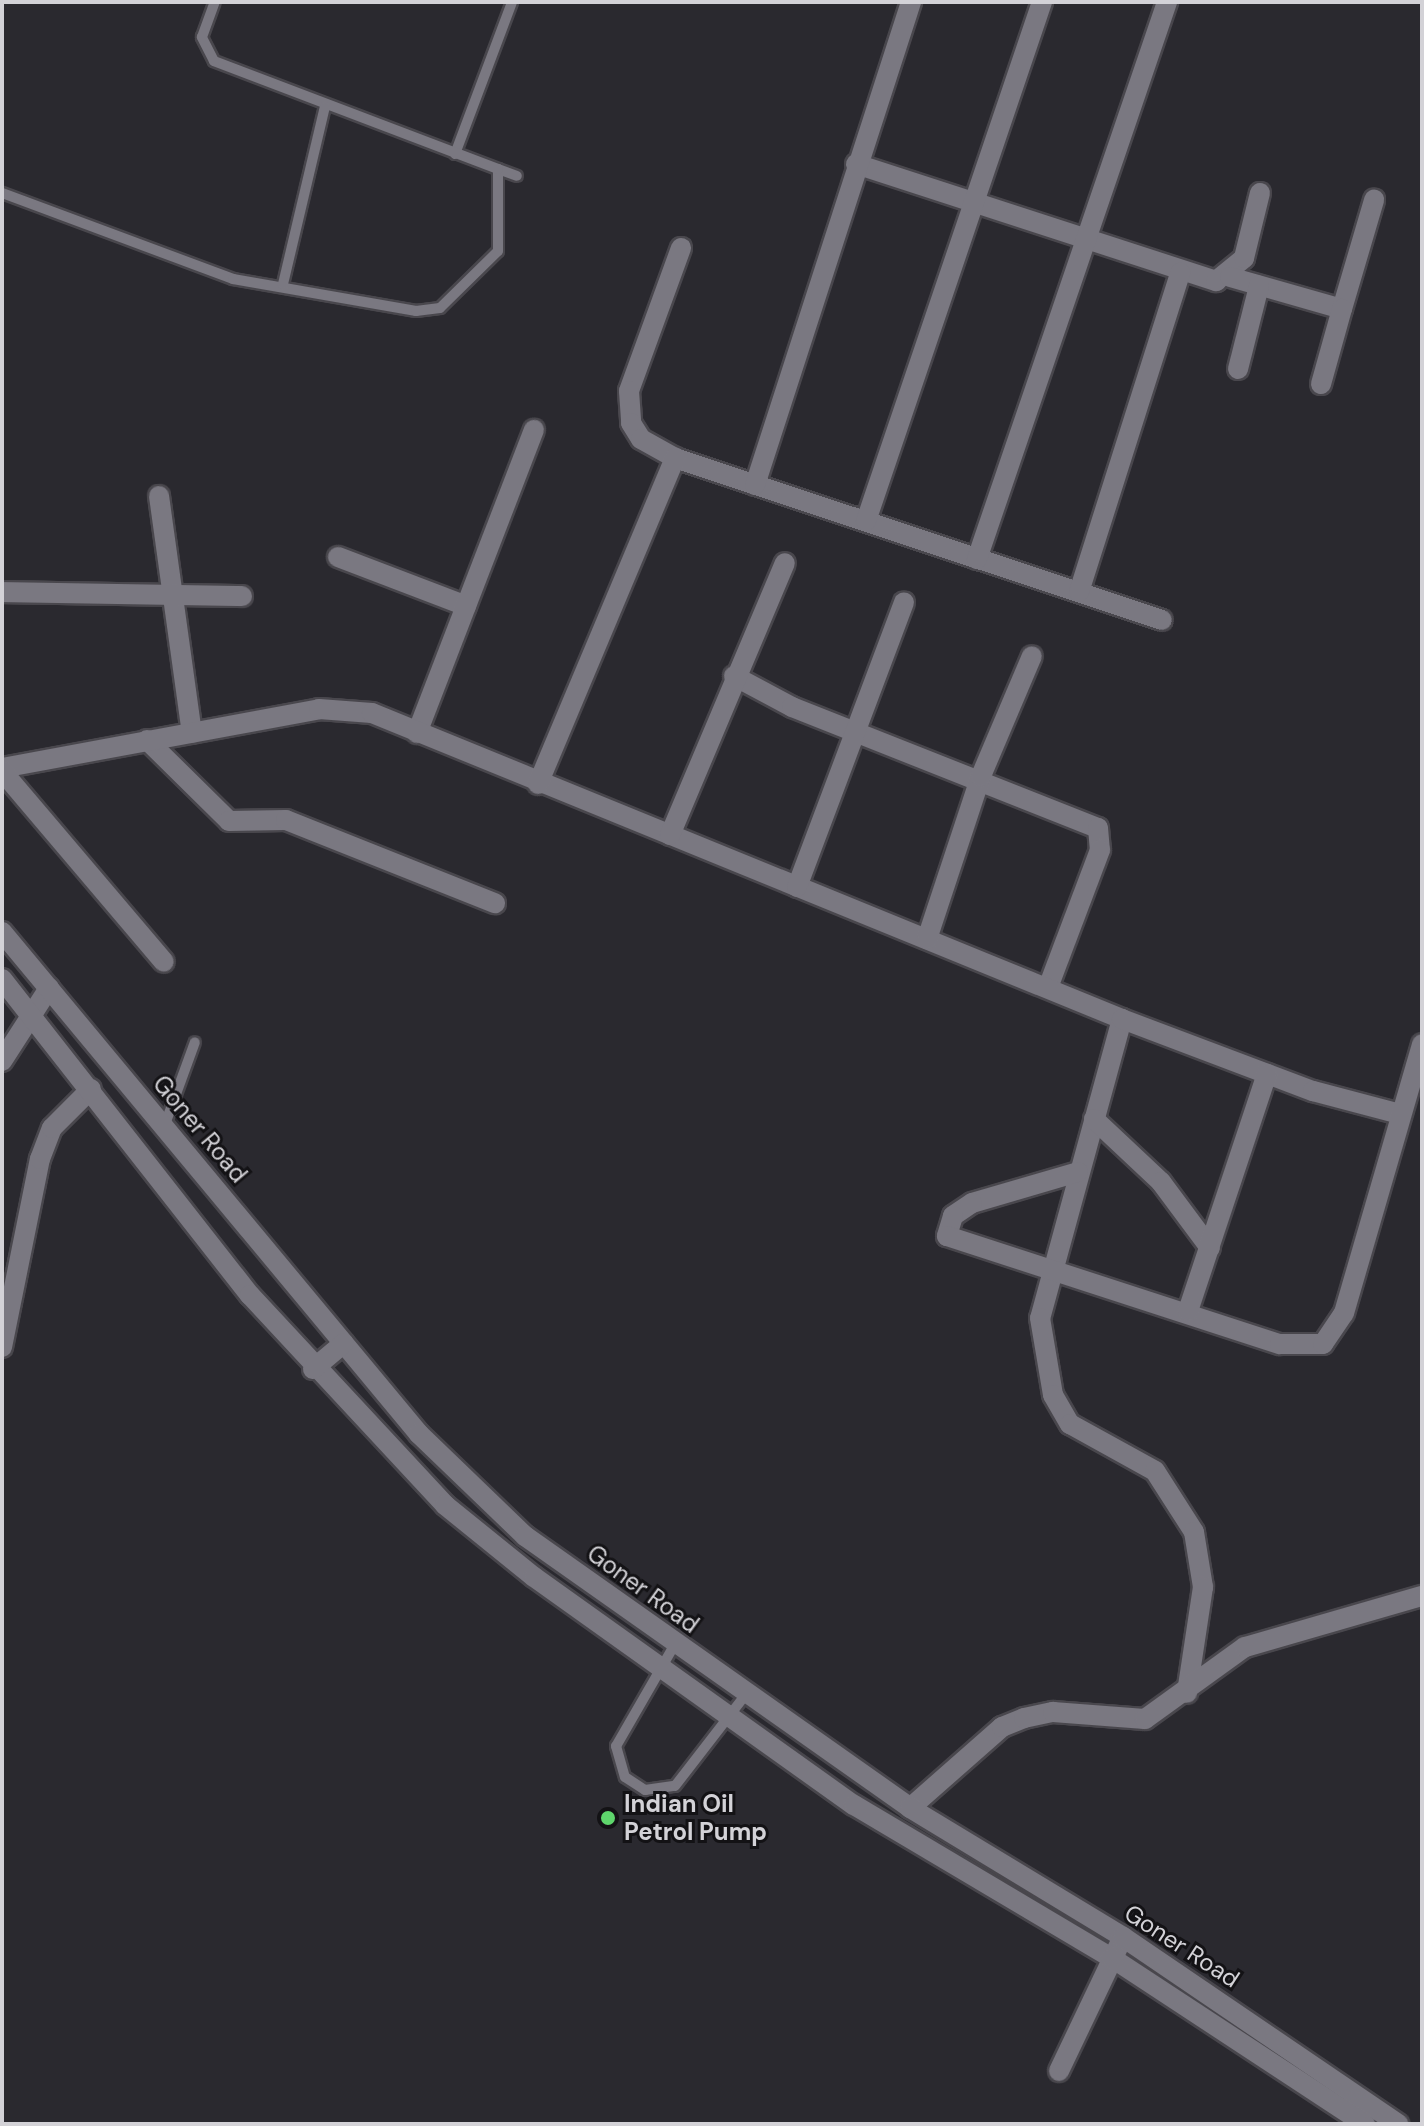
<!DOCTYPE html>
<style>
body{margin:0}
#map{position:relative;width:1424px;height:2126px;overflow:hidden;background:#2a292f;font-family:"DM Sans",sans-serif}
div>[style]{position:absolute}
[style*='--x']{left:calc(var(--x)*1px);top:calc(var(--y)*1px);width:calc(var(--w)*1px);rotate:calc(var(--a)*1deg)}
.roads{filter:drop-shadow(2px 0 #49474d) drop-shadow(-2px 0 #49474d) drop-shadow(0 2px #49474d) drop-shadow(0 -2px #49474d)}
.service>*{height:10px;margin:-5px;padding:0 5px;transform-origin:5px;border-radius:5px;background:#7a7881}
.minor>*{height:20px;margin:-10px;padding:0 10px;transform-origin:10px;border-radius:10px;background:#7a7881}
.tertiary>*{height:20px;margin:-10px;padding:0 10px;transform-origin:10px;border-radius:10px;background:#7a7881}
.dots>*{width:22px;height:22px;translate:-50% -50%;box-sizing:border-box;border:4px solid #131215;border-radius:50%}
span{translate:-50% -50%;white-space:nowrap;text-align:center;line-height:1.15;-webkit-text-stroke:6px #131215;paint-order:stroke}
.street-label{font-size:24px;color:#d3d2d7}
.poi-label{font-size:24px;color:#d3d2d7;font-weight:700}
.left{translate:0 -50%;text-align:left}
.frame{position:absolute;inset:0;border:4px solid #d3d2d7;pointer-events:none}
</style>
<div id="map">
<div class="roads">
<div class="service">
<div style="--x:455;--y:154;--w:162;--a:-69.4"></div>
<div style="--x:498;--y:169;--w:20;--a:20"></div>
<div style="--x:2;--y:193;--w:246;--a:20.4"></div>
<div style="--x:233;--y:279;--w:186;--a:9.9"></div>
<div style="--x:416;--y:311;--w:24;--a:-7"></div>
<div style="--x:440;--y:308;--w:81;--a:-44.5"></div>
<div style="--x:498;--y:251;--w:82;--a:-90"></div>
<div style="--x:498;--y:169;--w:304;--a:-159.2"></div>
<div style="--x:214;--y:61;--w:27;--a:-117"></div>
<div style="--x:202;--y:37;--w:37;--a:-70"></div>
<div style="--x:283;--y:284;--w:182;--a:-76.7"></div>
<div style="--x:164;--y:1127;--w:90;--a:-70"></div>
<div style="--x:675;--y:1644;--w:118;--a:120"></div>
<div style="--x:616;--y:1746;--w:32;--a:74"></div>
<div style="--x:625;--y:1777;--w:24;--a:33"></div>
<div style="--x:645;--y:1790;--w:30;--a:-8"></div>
<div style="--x:675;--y:1786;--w:116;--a:-52.3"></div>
</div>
<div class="minor">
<div style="--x:856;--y:164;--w:379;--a:18"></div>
<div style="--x:1216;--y:281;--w:36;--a:-39"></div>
<div style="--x:1244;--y:258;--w:67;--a:-76.2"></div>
<div style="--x:681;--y:248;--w:152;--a:110"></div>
<div style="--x:629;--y:391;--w:32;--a:86"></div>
<div style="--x:631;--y:423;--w:19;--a:58"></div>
<div style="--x:641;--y:439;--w:39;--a:29"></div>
<div style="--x:675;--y:458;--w:513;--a:18.4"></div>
<div style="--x:1230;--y:277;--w:116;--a:15.9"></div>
<div style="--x:1342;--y:309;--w:114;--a:-73.6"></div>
<div style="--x:1238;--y:369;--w:86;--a:-75.8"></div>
<div style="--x:1321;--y:384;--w:78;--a:-74.4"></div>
<div style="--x:755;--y:485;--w:508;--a:-72.1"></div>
<div style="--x:159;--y:496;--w:239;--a:82.1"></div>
<div style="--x:866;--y:521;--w:548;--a:-71.27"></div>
<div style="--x:338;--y:557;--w:137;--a:20.9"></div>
<div style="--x:977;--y:559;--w:589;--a:-71.16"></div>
<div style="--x:2;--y:592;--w:240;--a:1"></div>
<div style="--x:1079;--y:592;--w:335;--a:-72.4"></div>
<div style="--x:734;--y:676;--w:66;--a:28.1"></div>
<div style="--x:792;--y:707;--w:329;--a:21.6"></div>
<div style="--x:1098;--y:828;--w:22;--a:85"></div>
<div style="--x:1100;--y:850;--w:144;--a:110.7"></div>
<div style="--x:417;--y:733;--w:325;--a:-68.9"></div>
<div style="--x:147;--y:740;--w:115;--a:44.6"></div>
<div style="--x:229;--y:821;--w:57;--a:-1"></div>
<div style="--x:286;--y:820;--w:225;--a:21.7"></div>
<div style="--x:2;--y:768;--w:322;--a:-10.5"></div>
<div style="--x:319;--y:709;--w:53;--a:4.3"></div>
<div style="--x:372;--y:713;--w:810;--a:22.2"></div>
<div style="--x:1122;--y:1019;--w:310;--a:105.3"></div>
<div style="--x:1040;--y:1318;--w:78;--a:80.4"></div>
<div style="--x:1053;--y:1395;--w:34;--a:60"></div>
<div style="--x:1070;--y:1424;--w:97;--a:28.9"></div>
<div style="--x:1155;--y:1471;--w:72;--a:57.4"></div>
<div style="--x:1194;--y:1532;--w:56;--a:80.7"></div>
<div style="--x:1203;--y:1587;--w:107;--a:98.6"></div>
<div style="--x:2;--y:771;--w:250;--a:49.7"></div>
<div style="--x:538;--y:784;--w:354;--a:-67.2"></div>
<div style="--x:670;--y:835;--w:295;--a:-67.1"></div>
<div style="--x:797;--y:887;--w:304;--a:-69.4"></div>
<div style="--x:927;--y:939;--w:172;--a:-71.7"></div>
<div style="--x:981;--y:776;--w:130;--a:-67"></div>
<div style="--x:1122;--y:1019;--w:204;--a:20.7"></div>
<div style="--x:1313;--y:1091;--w:90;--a:14.8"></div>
<div style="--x:2;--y:1061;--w:87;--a:-57.2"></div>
<div style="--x:1094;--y:1119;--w:92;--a:43.2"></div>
<div style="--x:1161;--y:1182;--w:82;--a:53.4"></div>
<div style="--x:1078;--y:1172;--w:110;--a:163.7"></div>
<div style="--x:972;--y:1203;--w:23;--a:146"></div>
<div style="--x:953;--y:1216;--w:21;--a:107"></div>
<div style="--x:947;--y:1236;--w:350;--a:18"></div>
<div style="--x:1280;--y:1344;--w:43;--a:0"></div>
<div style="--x:1323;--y:1344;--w:37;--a:-56"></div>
<div style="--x:1344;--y:1313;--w:280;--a:-73.8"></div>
<div style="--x:1188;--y:1311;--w:250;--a:-71.6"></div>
<div style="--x:2;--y:1347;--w:192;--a:-78.6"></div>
<div style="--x:40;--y:1159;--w:33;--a:-69"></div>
<div style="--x:52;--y:1128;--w:55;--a:-45"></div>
<div style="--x:910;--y:1808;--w:123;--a:-41.4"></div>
<div style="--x:1002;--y:1727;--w:24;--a:-22"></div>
<div style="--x:1024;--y:1718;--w:30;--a:-12"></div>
<div style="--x:1053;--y:1712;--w:92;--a:4.4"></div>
<div style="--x:1145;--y:1719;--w:123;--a:-35.8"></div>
<div style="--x:1245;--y:1647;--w:184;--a:-16.1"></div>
<div style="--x:1059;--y:2071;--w:148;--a:-64.5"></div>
</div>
<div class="tertiary">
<div style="--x:2;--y:932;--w:653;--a:50.28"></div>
<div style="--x:419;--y:1434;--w:147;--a:43.9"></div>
<div style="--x:525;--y:1536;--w:471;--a:35.2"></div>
<div style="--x:910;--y:1808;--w:249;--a:31.2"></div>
<div style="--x:1123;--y:1937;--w:333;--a:34.2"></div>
<div style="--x:2;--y:979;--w:402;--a:51.9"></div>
<div style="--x:250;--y:1295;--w:287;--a:47.1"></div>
<div style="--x:445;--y:1505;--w:114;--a:39"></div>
<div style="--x:534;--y:1577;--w:393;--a:35.5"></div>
<div style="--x:854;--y:1805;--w:300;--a:30.7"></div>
<div style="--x:1112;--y:1958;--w:303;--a:33.3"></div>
<div style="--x:313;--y:1369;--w:40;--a:-40"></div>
</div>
</div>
<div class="dots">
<div style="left:608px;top:1818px;background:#5ed56c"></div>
</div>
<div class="street-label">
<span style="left:200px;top:1129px;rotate:50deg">Goner Road</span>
<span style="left:643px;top:1589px;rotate:36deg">Goner Road</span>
<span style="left:1182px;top:1946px;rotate:33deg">Goner Road</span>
</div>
<div class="poi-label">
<span class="left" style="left:624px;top:1818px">Indian Oil<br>Petrol Pump</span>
</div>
<div class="frame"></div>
</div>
